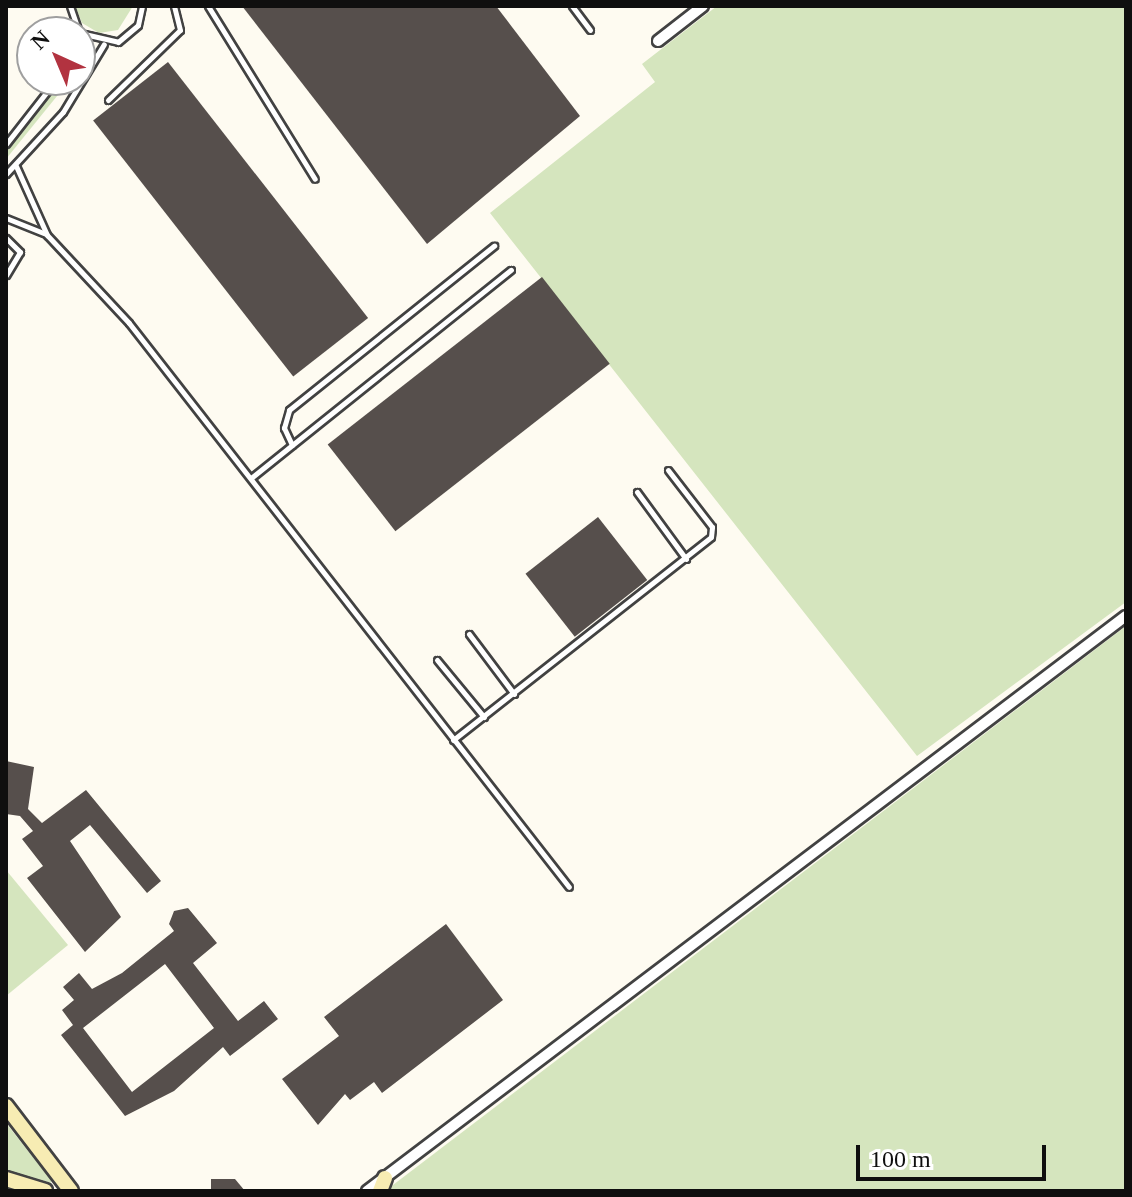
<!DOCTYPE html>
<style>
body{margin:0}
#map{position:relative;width:1132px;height:1197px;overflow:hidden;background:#fefbf1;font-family:Georgia,serif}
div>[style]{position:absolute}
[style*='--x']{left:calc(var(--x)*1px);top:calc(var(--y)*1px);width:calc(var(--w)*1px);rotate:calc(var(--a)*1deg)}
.green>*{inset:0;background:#d5e5be}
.building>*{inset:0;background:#564f4c;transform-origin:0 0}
.roads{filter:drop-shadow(2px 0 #424242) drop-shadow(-2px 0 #424242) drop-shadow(0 2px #424242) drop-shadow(0 -2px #424242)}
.lane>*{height:5px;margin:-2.5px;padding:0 2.5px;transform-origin:2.5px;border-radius:2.5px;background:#fff}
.street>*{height:10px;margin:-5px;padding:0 5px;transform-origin:5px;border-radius:5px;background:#fff}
.secondary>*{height:14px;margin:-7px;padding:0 7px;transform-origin:7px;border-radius:7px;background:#f7ecb3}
span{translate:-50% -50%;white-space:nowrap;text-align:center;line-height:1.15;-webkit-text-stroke:8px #fff;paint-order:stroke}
.frame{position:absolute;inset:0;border:8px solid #0f0f0f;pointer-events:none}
.north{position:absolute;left:16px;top:16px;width:80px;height:80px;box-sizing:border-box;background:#fff;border:2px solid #9f9f9f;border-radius:50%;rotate:316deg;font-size:22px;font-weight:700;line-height:32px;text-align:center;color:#0f0f0f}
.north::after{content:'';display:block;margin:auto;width:28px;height:36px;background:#b23340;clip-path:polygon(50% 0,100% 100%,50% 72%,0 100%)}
.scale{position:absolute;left:856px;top:1145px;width:190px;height:36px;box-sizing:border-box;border:4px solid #0f0f0f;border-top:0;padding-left:10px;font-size:24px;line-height:28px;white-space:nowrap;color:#0f0f0f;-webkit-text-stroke:6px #fff;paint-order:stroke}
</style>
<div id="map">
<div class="green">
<div style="clip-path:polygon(75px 6px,133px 6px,118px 30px,99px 33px,82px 23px)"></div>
<div style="clip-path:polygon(717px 6px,1126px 6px,1126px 602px,917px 756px,490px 213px,655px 82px,642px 64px)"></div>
<div style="clip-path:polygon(58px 80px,70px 80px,6px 159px,6px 147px)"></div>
<div style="clip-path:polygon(1126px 626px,1126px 1191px,390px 1191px,389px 1188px)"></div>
<div style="clip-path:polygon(6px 870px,68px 945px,6px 996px)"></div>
<div style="clip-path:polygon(6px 1123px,51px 1180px,51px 1183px,6px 1170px)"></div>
</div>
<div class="building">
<div style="clip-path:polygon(242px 6px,496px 6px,580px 116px,427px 244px)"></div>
<div style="left:168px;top:62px;width:325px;height:95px;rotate:52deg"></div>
<div style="left:542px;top:277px;width:110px;height:272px;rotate:52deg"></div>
<div style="left:598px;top:517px;width:80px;height:92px;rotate:52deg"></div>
<div style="clip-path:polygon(6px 761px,34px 767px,28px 809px,42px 823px,86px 790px,161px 881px,147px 893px,90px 825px,70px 841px,121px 917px,85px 952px,27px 878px,43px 866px,22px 839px,33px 831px,20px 816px,6px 814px)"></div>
<div style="clip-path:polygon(evenodd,188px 908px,217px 943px,193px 963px,238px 1021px,264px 1001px,278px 1019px,230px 1056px,223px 1047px,174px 1091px,125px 1116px,61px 1035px,73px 1025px,62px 1010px,74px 1000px,63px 987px,79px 973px,92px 989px,122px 973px,174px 931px,169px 924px,174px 911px,188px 908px,165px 964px,214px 1028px,132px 1092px,83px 1028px,165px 964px)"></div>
<div style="clip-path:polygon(446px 924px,503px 1000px,382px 1093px,374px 1082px,350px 1100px,345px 1094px,318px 1125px,282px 1079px,339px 1036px,324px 1017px)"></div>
<div style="clip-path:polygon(211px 1179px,235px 1179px,245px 1191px,211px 1191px)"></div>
</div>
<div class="roads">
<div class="lane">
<div style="--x:70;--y:6;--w:28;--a:71"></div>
<div style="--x:208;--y:6;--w:203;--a:58.3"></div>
<div style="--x:572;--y:6;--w:30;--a:53"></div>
<div style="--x:80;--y:33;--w:39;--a:13"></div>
<div style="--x:118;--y:42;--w:26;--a:-40"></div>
<div style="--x:138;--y:25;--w:19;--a:-78"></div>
<div style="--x:108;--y:100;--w:100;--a:-44.2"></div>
<div style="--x:180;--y:30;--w:25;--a:-104"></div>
<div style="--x:6;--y:144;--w:81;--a:-52"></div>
<div style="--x:16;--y:166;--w:76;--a:65.8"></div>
<div style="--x:47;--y:235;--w:120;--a:47"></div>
<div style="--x:129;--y:323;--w:715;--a:52.04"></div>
<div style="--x:6;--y:174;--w:84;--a:-47.4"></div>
<div style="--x:63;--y:112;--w:79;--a:-58.9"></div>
<div style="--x:6;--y:218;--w:43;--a:21.8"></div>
<div style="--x:6;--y:238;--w:20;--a:45"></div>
<div style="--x:20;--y:252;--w:27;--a:121"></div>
<div style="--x:292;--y:445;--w:19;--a:-115"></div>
<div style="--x:284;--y:428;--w:19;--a:-74"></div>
<div style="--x:289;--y:410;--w:263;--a:-38.7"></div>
<div style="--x:251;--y:478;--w:333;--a:-38.7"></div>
<div style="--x:637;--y:492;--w:83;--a:53.8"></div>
<div style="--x:469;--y:634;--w:75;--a:53.1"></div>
<div style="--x:437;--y:660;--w:74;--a:50.5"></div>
<div style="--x:453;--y:740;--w:328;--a:-38.2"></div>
<div style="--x:711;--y:537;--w:10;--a:-84"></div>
<div style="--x:712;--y:527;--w:72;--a:-127.7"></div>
</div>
<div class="street">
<div style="--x:658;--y:41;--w:57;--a:-37.9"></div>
<div style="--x:367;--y:1191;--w:952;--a:-37.15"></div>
</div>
<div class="secondary">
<div style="--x:6;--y:1106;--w:107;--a:52.6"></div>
<div style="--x:6;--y:1179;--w:41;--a:17.1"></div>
<div style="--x:380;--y:1191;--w:14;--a:-69"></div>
</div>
</div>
<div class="frame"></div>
<div class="north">N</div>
<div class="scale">100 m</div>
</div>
